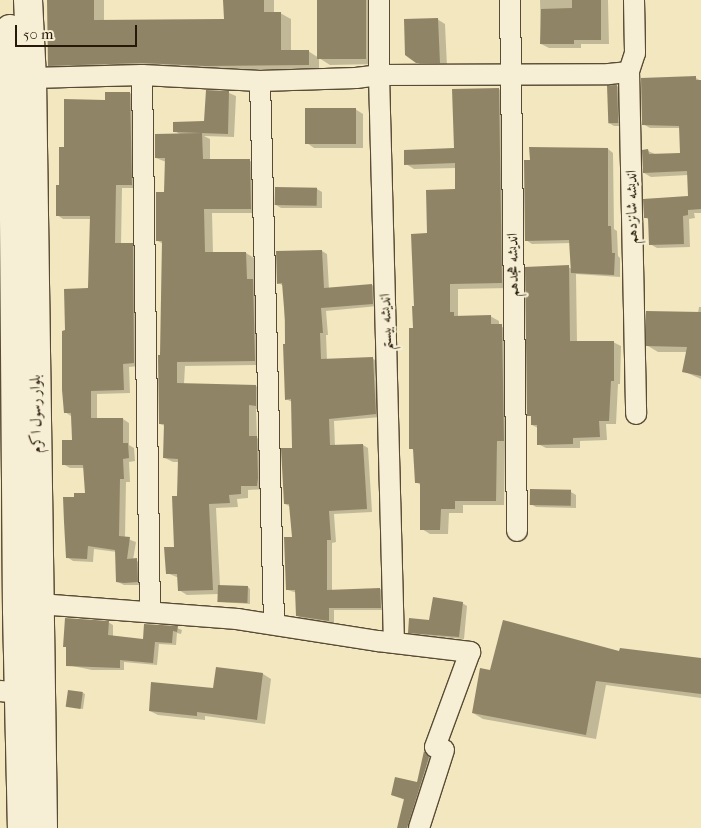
<!DOCTYPE html>
<meta charset="utf-8">
<style>
body{margin:0}
#map{position:relative;width:701px;height:828px;overflow:hidden;background:#f2e7be;font-family:"IM FELL French Canon",Amiri,serif}
div>[style]{position:absolute}
[style*='--x']{left:calc(var(--x)*1px);top:calc(var(--y)*1px);width:calc(var(--w)*1px);rotate:calc(var(--a)*1deg)}
.shadow>*{inset:0;background:#0003}
.building>*{inset:0;background:#908467;transform-origin:0 0}
.roads{filter:drop-shadow(1px 0 #594c36) drop-shadow(-1px 0 #594c36) drop-shadow(0 1px #594c36) drop-shadow(0 -1px #594c36)}
.minor>*{height:20px;margin:-10px;padding:0 10px;transform-origin:10px;border-radius:10px;background:#f7efd5}
.secondary>*{height:28px;margin:-14px;padding:0 14px;transform-origin:14px;border-radius:14px;background:#f7efd5}
span{translate:-50% -50%;white-space:nowrap;text-align:center;line-height:1.15;-webkit-text-stroke:4.5px #f7efd5;paint-order:stroke}
.street-label{font-size:15px;color:#261909}
.scale{position:absolute;left:15px;top:25px;width:122px;height:22px;box-sizing:border-box;border:2px solid #261909;border-top:0;padding-left:6px;font-size:15px;line-height:18px;white-space:nowrap;color:#261909;-webkit-text-stroke:4px #f7efd5;paint-order:stroke}
</style>
<div id="map">
<div class="shadow">
<div style="clip-path:polygon(48px 0,104px 0,104px 21px,225px 20px,224px 0,274px 0,274px 13px,280px 13px,291px 19px,291px 51px,308px 51px,319px 58px,318px 0,376px 0,377px 64px,330px 65px,319px 58px,319px 70px,59px 71px,49px 65px)"></div>
<div style="clip-path:polygon(540px 0,608px 0,609px 44px,581px 44px,581px 48px,549px 48px,541px 44px)"></div>
<div style="clip-path:polygon(437px 19px,445px 24px,447px 67px,425px 67px,416px 62px)"></div>
<div style="clip-path:polygon(696px 78px,701px 81px,701px 213px,694px 213px,695px 218px,689px 219px,690px 247px,657px 248px,650px 244px,649px 220px,645px 217px,689px 197px,688px 175px,651px 177px,644px 173px,648px 151px,655px 154px,681px 154px,681px 128px,650px 128px,643px 124px)"></div>
<div style="clip-path:polygon(617px 86px,622px 89px,623px 126px,614px 126px,609px 123px,608px 87px)"></div>
<div style="clip-path:polygon(499px 89px,507px 94px,510px 288px,458px 289px,458px 316px,490px 316px,499px 321px,499px 326px,511px 330px,512px 445px,505px 445px,504px 505px,463px 505px,463px 513px,449px 513px,448px 534px,430px 534px,422px 529px,422px 486px,416px 482px,414px 450px,410px 448px,415px 307px,428px 234px,457px 191px,456px 168px,414px 169px,406px 164px,455px 150px)"></div>
<div style="clip-path:polygon(106px 93px,130px 93px,136px 97px,138px 188px,122px 188px,121px 245px,132px 244px,139px 248px,140px 366px,129px 367px,130px 393px,97px 394px,97px 420px,123px 419px,129px 423px,129px 445px,134px 448px,135px 461px,129px 462px,130px 482px,126px 482px,125px 538px,136px 542px,133px 560px,143px 563px,144px 585px,124px 585px,118px 582px,117px 552px,94px 549px,93px 562px,73px 561px,67px 557px,75px 498px,87px 494px,84px 468px,70px 468px,63px 464px,73px 441px,71px 416px,65px 412px,66px 332px,89px 289px,91px 219px,63px 219px,57px 215px,65px 148px,106px 101px)"></div>
<div style="clip-path:polygon(229px 93px,236px 96px,234px 137px,204px 136px,210px 139px,210px 160px,250px 161px,258px 165px,259px 213px,212px 213px,213px 253px,246px 253px,254px 258px,254px 281px,261px 285px,263px 365px,185px 366px,184px 384px,256px 386px,264px 391px,264px 409px,256px 409px,257px 438px,264px 442px,265px 489px,248px 490px,248px 498px,237px 499px,238px 507px,216px 508px,220px 586px,248px 587px,250px 589px,250px 604px,221px 602px,218px 601px,219px 594px,187px 595px,179px 590px,179px 578px,167px 573px,175px 548px,179px 462px,173px 462px,165px 458px,165px 426px,160px 424px,163px 244px,158px 241px,165px 193px,166px 162px,156px 158px,181px 135px,175px 131px,206px 122px)"></div>
<div style="clip-path:polygon(355px 109px,363px 114px,363px 148px,314px 148px,307px 143px)"></div>
<div style="clip-path:polygon(608px 149px,613px 153px,614px 229px,617px 231px,618px 256px,620px 258px,620px 277px,576px 274px,577px 342px,613px 342px,621px 346px,620px 384px,618px 384px,616px 424px,606px 424px,607px 440px,580px 441px,580px 448px,546px 448px,538px 444px,538px 428px,532px 425px,532px 417px,529px 415px,568px 267px,572px 269px,571px 243px,532px 244px,526px 240px)"></div>
<div style="clip-path:polygon(317px 189px,322px 192px,322px 208px,281px 208px,276px 205px)"></div>
<div style="clip-path:polygon(322px 251px,327px 254px,329px 289px,372px 285px,378px 289px,378px 306px,326px 311px,328px 335px,326px 335px,327px 360px,372px 358px,378px 362px,381px 417px,334px 421px,335px 446px,363px 445px,368px 448px,372px 512px,334px 514px,336px 542px,332px 543px,332px 591px,380px 589px,386px 592px,386px 610px,334px 610px,334px 624px,303px 619px,297px 615px,297px 593px,288px 590px,293px 538px,291px 507px,285px 504px,293px 449px,292px 402px,286px 399px,284px 286px,278px 283px)"></div>
<div style="clip-path:polygon(699px 307px,701px 307px,701px 379px,683px 371px,687px 352px,658px 352px,648px 346px,698px 313px)"></div>
<div style="clip-path:polygon(531px 491px,571px 492px,576px 495px,576px 508px,536px 507px,531px 504px)"></div>
<div style="clip-path:polygon(462px 603px,467px 606px,464px 639px,414px 635px,409px 632px)"></div>
<div style="clip-path:polygon(108px 622px,113px 625px,113px 637px,144px 640px,177px 628px,182px 630px,181px 634px,177px 633px,176px 645px,159px 644px,157px 665px,124px 662px,124px 670px,92px 670px,68px 665px)"></div>
<div style="clip-path:polygon(621px 653px,701px 659px,701px 698px,606px 685px,596px 739px,483px 719px,473px 713px,491px 671px)"></div>
<div style="clip-path:polygon(217px 668px,263px 674px,271px 679px,265px 724px,205px 716px,205px 720px,158px 715px,150px 711px,214px 689px)"></div>
<div style="clip-path:polygon(83px 693px,85px 694px,83px 709px,68px 706px)"></div>
<div style="clip-path:polygon(425px 753px,432px 757px,431px 756px,415px 828px,399px 828px,405px 800px,392px 795px,418px 783px)"></div>
</div>
<div class="building">
<div style="clip-path:polygon(47px 0,94px 0,94px 20px,224px 19px,223px 0,264px 0,264px 12px,281px 12px,281px 50px,309px 50px,309px 65px,205px 66px,142px 63px,48px 66px)"></div>
<div style="left:317px;top:0;width:49px;height:59px"></div>
<div style="clip-path:polygon(572px 0,601px 0,601px 40px,574px 40px,574px 44px,540px 44px,541px 9px,572px 8px)"></div>
<div style="clip-path:polygon(438px 18px,440px 63px,416px 63px,405px 55px,404px 19px)"></div>
<div style="clip-path:polygon(696px 76px,696px 80px,701px 80px,701px 209px,688px 210px,688px 215px,683px 216px,684px 244px,649px 245px,648px 218px,644px 218px,643px 199px,688px 196px,687px 171px,643px 173px,642px 150px,648px 149px,649px 154px,680px 153px,679px 126px,642px 125px,641px 78px)"></div>
<div style="left:617px;top:85px;width:38px;height:10px;rotate:88deg"></div>
<div style="clip-path:polygon(499px 88px,502px 283px,450px 284px,450px 312px,454px 312px,454px 316px,491px 315px,491px 324px,502px 324px,504px 441px,497px 441px,496px 501px,455px 501px,455px 509px,441px 509px,440px 530px,420px 530px,420px 483px,415px 483px,413px 449px,409px 449px,409px 328px,413px 328px,412px 306px,414px 306px,411px 234px,427px 233px,426px 190px,455px 189px,455px 163px,404px 165px,404px 150px,454px 148px,452px 89px)"></div>
<div style="clip-path:polygon(206px 90px,229px 91px,228px 134px,173px 132px,173px 122px,204px 121px)"></div>
<div style="clip-path:polygon(105px 92px,130px 92px,132px 185px,116px 185px,115px 243px,133px 243px,134px 363px,123px 364px,124px 390px,91px 391px,91px 418px,123px 418px,123px 443px,128px 443px,129px 458px,123px 459px,124px 479px,120px 479px,119px 536px,130px 537px,127px 559px,137px 558px,138px 582px,124px 583px,116px 582px,115px 550px,88px 546px,87px 559px,66px 558px,64px 522px,63px 497px,74px 497px,74px 493px,85px 493px,83px 465px,62px 465px,62px 440px,72px 440px,71px 413px,64px 413px,62px 390px,62px 331px,65px 330px,64px 289px,88px 288px,90px 216px,56px 216px,56px 185px,59px 185px,59px 147px,64px 147px,64px 99px,105px 100px)"></div>
<div style="left:305px;top:108px;width:51px;height:36px"></div>
<div style="clip-path:polygon(202px 133px,203px 159px,250px 159px,251px 209px,204px 209px,205px 252px,246px 252px,247px 279px,253px 279px,255px 361px,177px 362px,177px 383px,256px 385px,256px 406px,249px 405px,249px 436px,257px 436px,258px 478px,257px 486px,241px 486px,241px 494px,229px 495px,230px 503px,209px 504px,213px 590px,178px 591px,177px 574px,166px 574px,164px 547px,174px 547px,172px 496px,177px 496px,178px 459px,163px 458px,164px 424px,159px 424px,158px 355px,160px 355px,162px 241px,156px 241px,156px 192px,164px 192px,165px 158px,155px 158px,155px 134px)"></div>
<div style="clip-path:polygon(529px 147px,608px 148px,608px 226px,611px 226px,612px 253px,615px 253px,614px 275px,571px 273px,569px 240px,525px 241px,524px 160px,530px 160px)"></div>
<div style="left:275px;top:187px;width:42px;height:18px;rotate:1deg"></div>
<div style="clip-path:polygon(322px 250px,324px 288px,372px 284px,373px 304px,321px 308px,323px 333px,320px 333px,321px 359px,373px 357px,376px 414px,329px 419px,330px 445px,363px 444px,367px 509px,329px 511px,331px 540px,327px 540px,327px 590px,380px 588px,381px 608px,329px 608px,329px 621px,296px 616px,295px 590px,286px 590px,284px 537px,292px 537px,289px 504px,284px 504px,281px 448px,292px 448px,291px 399px,285px 400px,283px 344px,285px 344px,285px 320px,282px 283px,277px 284px,276px 251px)"></div>
<div style="clip-path:polygon(569px 265px,570px 341px,614px 341px,614px 381px,611px 381px,609px 421px,599px 421px,600px 437px,573px 438px,573px 444px,537px 445px,537px 425px,531px 425px,531px 416px,527px 416px,525px 267px)"></div>
<div style="clip-path:polygon(646px 311px,701px 312px,701px 376px,682px 372px,687px 347px,646px 346px)"></div>
<div style="left:530px;top:489px;width:41px;height:16px;rotate:1deg"></div>
<div style="left:218px;top:585px;width:30px;height:17px;rotate:2deg"></div>
<div style="clip-path:polygon(433px 597px,463px 602px,459px 637px,408px 633px,409px 618px,429px 620px)"></div>
<div style="clip-path:polygon(65px 618px,109px 621px,108px 635px,143px 639px,144px 624px,178px 626px,177px 632px,173px 631px,172px 643px,155px 642px,153px 663px,120px 660px,120px 668px,66px 666px,66px 647px,63px 647px)"></div>
<div style="clip-path:polygon(503px 620px,619px 651px,620px 648px,701px 658px,701px 694px,596px 681px,586px 735px,472px 713px,480px 668px,490px 670px)"></div>
<div style="clip-path:polygon(216px 667px,263px 673px,257px 720px,197px 712px,197px 716px,149px 711px,151px 682px,213px 688px)"></div>
<div style="left:68px;top:690px;width:15px;height:17px;rotate:8deg"></div>
<div style="clip-path:polygon(424px 751px,429px 757px,407px 828px,397px 828px,404px 799px,391px 795px,395px 777px,417px 782px)"></div>
</div>
<div class="roads">
<div class="minor">
<div style="--x:379;--y:0;--w:75;--a:90"></div>
<div style="--x:379;--y:75;--w:568;--a:88.49"></div>
<div style="--x:510;--y:0;--w:531;--a:89.24"></div>
<div style="--x:634;--y:0;--w:53;--a:88.9"></div>
<div style="--x:635;--y:53;--w:20;--a:108"></div>
<div style="--x:629;--y:72;--w:342;--a:88.8"></div>
<div style="--x:142;--y:75;--w:537;--a:89.15"></div>
<div style="--x:32;--y:78;--w:110;--a:-1.6"></div>
<div style="--x:142;--y:75;--w:118;--a:2.9"></div>
<div style="--x:260;--y:81;--w:96;--a:-1.8"></div>
<div style="--x:356;--y:78;--w:23;--a:-7"></div>
<div style="--x:379;--y:75;--w:230;--a:-0.2"></div>
<div style="--x:609;--y:74;--w:20;--a:-6"></div>
<div style="--x:260;--y:81;--w:543;--a:88.52"></div>
<div style="--x:39;--y:604;--w:199;--a:4.3"></div>
<div style="--x:237;--y:619;--w:143;--a:8.9"></div>
<div style="--x:378;--y:641;--w:93;--a:6.8"></div>
<div style="--x:470;--y:652;--w:101;--a:110.2"></div>
<div style="--x:435;--y:747;--w:9;--a:18"></div>
<div style="--x:444;--y:750;--w:82;--a:107.8"></div>
<div style="--x:0;--y:691;--w:20;--a:6"></div>
</div>
<div class="secondary">
<div style="--x:28;--y:0;--w:78;--a:87.1"></div>
<div style="--x:32;--y:78;--w:750;--a:89.16"></div>
<div style="--x:10;--y:29;--w:60;--a:87.1"></div>
<div style="--x:13;--y:89;--w:522;--a:89.56"></div>
<div style="--x:17;--y:611;--w:217;--a:88.7"></div>
</div>
</div>
<div class="street-label">
<span style="left:632px;top:207px;rotate:-91deg">اندیشه شانزدهم</span>
<span style="left:513px;top:265px;rotate:-91deg">اندیشه هجدهم</span>
<span style="left:386px;top:322px;rotate:-92deg">اندیشه بیستم</span>
<span style="left:36px;top:414px;rotate:-91deg">بلوار رسول اکرم</span>
</div>
<div class="scale">50 m</div>
</div>
